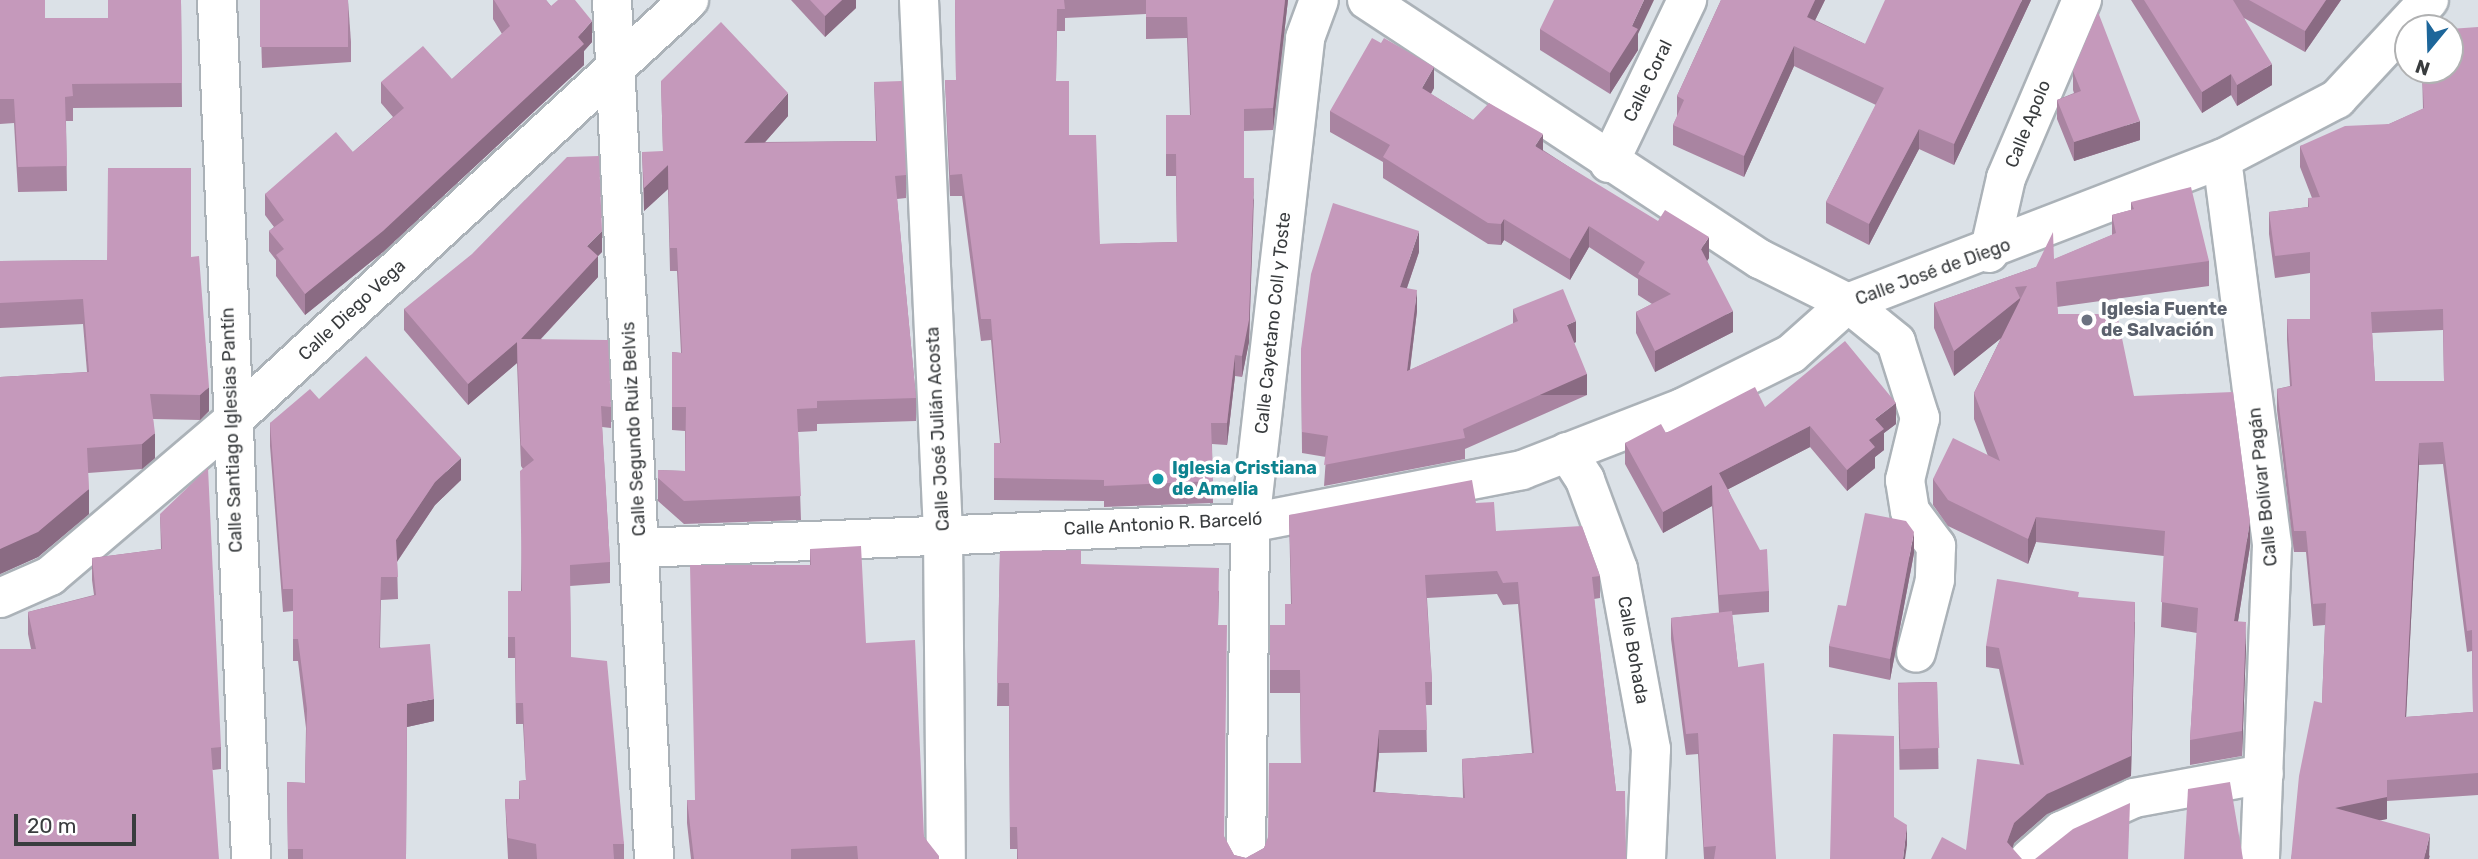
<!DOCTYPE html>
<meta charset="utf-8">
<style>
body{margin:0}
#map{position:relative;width:2478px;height:859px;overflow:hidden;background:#dbe1e7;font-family:Rubik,sans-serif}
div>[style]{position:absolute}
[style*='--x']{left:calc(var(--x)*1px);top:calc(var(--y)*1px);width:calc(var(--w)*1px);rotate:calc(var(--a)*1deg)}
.roads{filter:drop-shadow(2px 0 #abb2b8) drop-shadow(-2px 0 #abb2b8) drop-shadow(0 2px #abb2b8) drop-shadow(0 -2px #abb2b8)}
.minor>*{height:38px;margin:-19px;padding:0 19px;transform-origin:19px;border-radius:19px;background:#fff}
.wall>*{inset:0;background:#a984a1;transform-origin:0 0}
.shaded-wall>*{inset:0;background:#8a6b83;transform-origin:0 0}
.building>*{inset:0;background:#c599bb;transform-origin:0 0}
.dots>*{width:19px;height:19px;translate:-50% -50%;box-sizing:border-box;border:4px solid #fff;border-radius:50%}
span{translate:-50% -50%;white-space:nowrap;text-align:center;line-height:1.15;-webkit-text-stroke:7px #fff;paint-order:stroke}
.street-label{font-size:18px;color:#393c3e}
.worship-label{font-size:18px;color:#5b616d;font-weight:700}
.left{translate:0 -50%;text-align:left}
.culture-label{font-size:18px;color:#0d838f;font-weight:700}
.north{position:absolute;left:2394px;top:14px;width:70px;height:70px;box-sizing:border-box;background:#fff;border:2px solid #b0b1b2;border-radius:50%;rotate:199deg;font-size:19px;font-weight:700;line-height:28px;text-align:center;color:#393c3e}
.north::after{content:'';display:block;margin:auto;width:24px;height:32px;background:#1d669a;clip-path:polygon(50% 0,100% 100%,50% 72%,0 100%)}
.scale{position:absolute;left:14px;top:814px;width:122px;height:32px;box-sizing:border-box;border:4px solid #393c3e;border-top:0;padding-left:9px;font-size:21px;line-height:24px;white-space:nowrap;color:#393c3e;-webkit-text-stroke:5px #fff;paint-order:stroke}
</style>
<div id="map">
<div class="roads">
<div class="minor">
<div style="--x:217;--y:0;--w:860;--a:87.73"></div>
<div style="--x:612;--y:0;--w:860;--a:87.2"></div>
<div style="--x:919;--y:0;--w:534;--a:87.42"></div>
<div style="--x:943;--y:533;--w:326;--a:89.5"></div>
<div style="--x:1367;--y:0;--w:471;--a:33.4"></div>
<div style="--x:1760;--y:259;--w:98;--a:26.6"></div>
<div style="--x:1848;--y:303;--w:62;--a:39.1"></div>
<div style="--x:1896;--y:342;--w:80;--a:72.5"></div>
<div style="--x:1920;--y:418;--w:64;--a:103.6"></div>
<div style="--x:1905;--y:480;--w:31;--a:81"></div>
<div style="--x:1910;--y:511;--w:44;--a:53.4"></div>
<div style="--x:1936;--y:546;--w:34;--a:92"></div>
<div style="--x:1935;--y:580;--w:75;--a:104.6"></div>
<div style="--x:2222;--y:159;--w:389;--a:82.6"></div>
<div style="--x:2272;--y:545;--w:314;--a:92.2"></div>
<div style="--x:1609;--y:163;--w:181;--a:-64.4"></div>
<div style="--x:1989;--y:253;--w:77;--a:-77.2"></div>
<div style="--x:2006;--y:178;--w:194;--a:-66.9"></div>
<div style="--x:1567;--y:452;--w:33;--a:57"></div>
<div style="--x:1585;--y:480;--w:95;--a:69.7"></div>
<div style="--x:1618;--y:569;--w:183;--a:79.6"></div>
<div style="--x:1651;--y:749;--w:110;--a:92.6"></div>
<div style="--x:640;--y:548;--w:611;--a:-2.35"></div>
<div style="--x:1250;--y:523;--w:277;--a:-11"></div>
<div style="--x:1522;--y:470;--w:172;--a:-21.2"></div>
<div style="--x:1682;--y:408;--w:122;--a:-26.4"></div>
<div style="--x:1791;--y:354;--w:76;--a:-41.8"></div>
<div style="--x:1848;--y:303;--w:401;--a:-21.1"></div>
<div style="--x:2222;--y:159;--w:130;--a:-27.6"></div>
<div style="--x:2337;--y:99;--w:135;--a:-47.1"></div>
<div style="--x:0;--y:598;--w:55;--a:-23.7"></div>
<div style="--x:50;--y:576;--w:240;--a:-40.4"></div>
<div style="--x:233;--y:420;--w:620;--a:-42.65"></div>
<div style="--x:1246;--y:859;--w:336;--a:-89.3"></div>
<div style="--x:1250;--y:523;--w:488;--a:-83.5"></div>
<div style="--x:1305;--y:38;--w:40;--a:-69.8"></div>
<div style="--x:2029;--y:859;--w:43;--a:-41.2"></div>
<div style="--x:2061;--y:831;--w:80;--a:-24.3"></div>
<div style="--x:2134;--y:798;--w:132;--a:-10.5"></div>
</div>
</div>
<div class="wall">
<div style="clip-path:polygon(0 0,45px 18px,108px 18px,181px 0,182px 107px,73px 108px,73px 121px,66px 121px,67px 191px,18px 192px,14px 123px,0 124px)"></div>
<div style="clip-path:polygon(260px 0,348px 0,351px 42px,351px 62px,262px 68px)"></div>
<div style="clip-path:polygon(493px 0,546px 0,551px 6px,592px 42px,584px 51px,584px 65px,383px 252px,305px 315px,276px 276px,276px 260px,269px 251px,269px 231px,274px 227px,265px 215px,265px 194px,353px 152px,393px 117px,381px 103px,381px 82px,452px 79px,502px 34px,493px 19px)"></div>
<div style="clip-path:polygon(791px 0,856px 0,856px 8px,825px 37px)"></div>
<div style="clip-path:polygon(evenodd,955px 0,1288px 0,1273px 130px,1244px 131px,1244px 178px,1254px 200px,1249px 342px,1242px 377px,1235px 376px,1227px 445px,1212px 444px,1213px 503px,1104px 507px,1104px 501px,994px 500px,994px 443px,1000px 443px,991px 340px,981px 341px,962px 196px,950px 196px,945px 80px,956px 80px,955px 0,1146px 14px,1146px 39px,1187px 38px,1190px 115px,1166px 115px,1166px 176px,1176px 176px,1177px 242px,1100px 244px,1069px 135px,1056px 81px,1057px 31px,1065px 31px,1065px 18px,1146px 14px)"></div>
<div style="clip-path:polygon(1721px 0,1825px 0,1815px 20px,1865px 44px,2031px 0,1954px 165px,1919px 149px,1869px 245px,1826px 223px,1826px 202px,1876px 105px,1794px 66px,1744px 177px,1673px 145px,1673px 125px,1677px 117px,1677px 96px)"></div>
<div style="clip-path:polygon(2131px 0,2341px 0,2305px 52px,2244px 18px,2272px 85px,2237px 106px,2231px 95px,2202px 113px)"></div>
<div style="clip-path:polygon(evenodd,2478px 27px,2478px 795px,2387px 801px,2387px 819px,2379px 820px,2430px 856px,2429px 859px,2291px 859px,2322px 703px,2325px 625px,2313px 626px,2306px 552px,2294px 552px,2277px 410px,2277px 389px,2290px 386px,2287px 340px,2287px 319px,2310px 319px,2310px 273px,2275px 278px,2269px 234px,2269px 212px,2308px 207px,2308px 198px,2312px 198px,2300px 167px,2300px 146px,2389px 124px,2423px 109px,2422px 70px,2450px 70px,2478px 27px,2443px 330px,2444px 381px,2375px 381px,2372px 333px,2443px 330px,2478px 27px,2443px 464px,2467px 652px,2472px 651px,2473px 712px,2406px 717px,2419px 465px,2443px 464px)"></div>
<div style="clip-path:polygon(1540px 29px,1638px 34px,1638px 50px,1610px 94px,1540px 50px)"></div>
<div style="clip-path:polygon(2073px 71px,2140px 140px,2074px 161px,2057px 119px,2057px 100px,2074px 93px,2073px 90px)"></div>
<div style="clip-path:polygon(661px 81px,788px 116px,765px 142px,876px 141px,874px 82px,906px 175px,906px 198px,897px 199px,916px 398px,916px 421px,817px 424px,817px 431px,798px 432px,801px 520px,684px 524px,658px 501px,658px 470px,685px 471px,685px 431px,672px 430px,672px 352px,681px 353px,677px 271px,670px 271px,668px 189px,644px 211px,642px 152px,663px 152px)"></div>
<div style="clip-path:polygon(1434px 88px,1431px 94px,1473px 120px,1543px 150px,1709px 258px,1707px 261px,1733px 332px,1655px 372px,1636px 333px,1636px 312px,1652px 304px,1638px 295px,1638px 279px,1589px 247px,1570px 280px,1504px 240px,1501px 245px,1488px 244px,1383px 178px,1383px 162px,1330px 132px,1330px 111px)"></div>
<div style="clip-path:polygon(2131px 202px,2209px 261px,2209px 286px,2057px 307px,2058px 314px,2134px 396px,2250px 546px,2238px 621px,2246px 647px,2242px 756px,2190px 765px,2190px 740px,2197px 633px,2161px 627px,2164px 556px,2036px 542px,2028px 564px,1948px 526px,1933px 505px,1933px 479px,1988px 456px,1974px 419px,1974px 393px,2001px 338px,1954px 376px,1934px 328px,1934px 303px,2036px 267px,2112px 235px,2112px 215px,2131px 210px)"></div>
<div style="clip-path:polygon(602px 252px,598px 256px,598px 277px,541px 339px,611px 407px,611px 428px,602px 427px,610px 562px,610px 583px,570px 586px,571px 657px,624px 844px,624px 859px,508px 859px,505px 799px,519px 799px,519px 781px,526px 780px,523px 724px,516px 724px,515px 658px,508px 658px,508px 591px,521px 591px,523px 469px,521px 466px,517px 363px,468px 405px,404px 330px,404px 309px)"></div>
<div style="clip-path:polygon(1419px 252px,1407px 288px,1417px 311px,1410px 370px,1513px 324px,1513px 309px,1576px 342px,1574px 343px,1587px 395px,1465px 449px,1465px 459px,1324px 486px,1326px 457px,1302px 453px,1301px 349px)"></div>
<div style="clip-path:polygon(191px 257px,209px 411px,200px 420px,153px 419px,155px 458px,142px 469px,88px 473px,89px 514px,38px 557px,0 574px,0 377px,87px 372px,83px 324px,0 328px,0 261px,107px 260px)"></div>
<div style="clip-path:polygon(319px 399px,461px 480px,435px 505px,397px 562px,398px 599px,381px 600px,380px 647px,434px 721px,407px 727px,406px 859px,288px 859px,287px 782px,305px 783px,306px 728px,298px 661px,293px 661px,293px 611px,283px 612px,270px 446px,270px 423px)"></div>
<div style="clip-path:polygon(1765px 407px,1896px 424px,1884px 433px,1884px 450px,1875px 457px,1875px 468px,1847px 491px,1810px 447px,1728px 489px,1769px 591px,1769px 612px,1732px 615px,1738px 667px,1776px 859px,1704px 859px,1698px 754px,1686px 755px,1671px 639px,1671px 618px,1719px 613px,1712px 506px,1663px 533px,1625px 464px,1625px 443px)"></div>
<div style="clip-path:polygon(evenodd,1476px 503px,1496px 531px,1600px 576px,1600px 598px,1594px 599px,1616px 791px,1626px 859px,1017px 859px,1017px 849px,1010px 849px,1009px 706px,997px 706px,1000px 551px,1081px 564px,1219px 591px,1218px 625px,1224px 837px,1234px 855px,1246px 858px,1264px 848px,1301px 763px,1300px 693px,1270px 693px,1270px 625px,1285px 625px,1291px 604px,1289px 515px,1476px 503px,1497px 594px,1503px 605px,1518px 604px,1532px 753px,1462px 759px,1463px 798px,1375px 792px,1379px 753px,1427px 752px,1426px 705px,1432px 705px,1432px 682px,1427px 598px,1497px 594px)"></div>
<div style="clip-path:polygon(160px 514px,221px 747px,221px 769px,213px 770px,31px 649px,28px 634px,28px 612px,94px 595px,92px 580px,92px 558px,161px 549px)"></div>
<div style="clip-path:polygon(810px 549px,866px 643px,924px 837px,939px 859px,691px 859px,687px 823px,687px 800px,695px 800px,810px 565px)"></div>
<div style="clip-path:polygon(1914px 553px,1890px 680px,1829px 667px,1829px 646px,1846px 606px)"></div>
<div style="clip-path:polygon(2079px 598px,2135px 622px,2131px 776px,2047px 814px,2014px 843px,2012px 848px,1966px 850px,2020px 765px,1999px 669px,1986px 667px,1986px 646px)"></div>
<div style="left:1937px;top:682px;width:87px;height:39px;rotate:89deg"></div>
</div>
<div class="shaded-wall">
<div style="clip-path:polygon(842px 0,856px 0,856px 8px,825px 37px,825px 16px)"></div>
<div style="clip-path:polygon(1285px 0,1288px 0,1273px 130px,1273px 108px)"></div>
<div style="clip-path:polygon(1644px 0,1654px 0,1638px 34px,1638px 50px,1610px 94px,1610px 73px)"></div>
<div style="clip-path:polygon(1815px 0,1825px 0,1807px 37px,1807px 17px)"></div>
<div style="clip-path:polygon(2022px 0,2031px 0,1954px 165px,1954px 144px)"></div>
<div style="clip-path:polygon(2326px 0,2341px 0,2305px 52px,2305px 31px)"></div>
<div style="clip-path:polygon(592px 21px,592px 42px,584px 51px,584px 65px,383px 252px,305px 315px,305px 294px,578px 37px)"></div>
<div style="clip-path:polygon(1794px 46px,1794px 66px,1744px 177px,1744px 156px)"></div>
<div style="clip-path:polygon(2272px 64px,2272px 85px,2237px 106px,2237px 85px)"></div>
<div style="clip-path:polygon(1434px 67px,1434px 88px,1422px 109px,1422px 88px)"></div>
<div style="clip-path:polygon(2231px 74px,2231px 95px,2202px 113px,2202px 92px)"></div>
<div style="clip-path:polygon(788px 93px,788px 116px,744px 166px,744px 143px)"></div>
<div style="clip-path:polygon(2140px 121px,2140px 140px,2074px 161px,2074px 142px)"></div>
<div style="clip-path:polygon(1919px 129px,1919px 149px,1869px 245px,1869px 224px)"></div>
<div style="clip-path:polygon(1543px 134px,1543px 155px,1535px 146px)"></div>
<div style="clip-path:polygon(668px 165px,668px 189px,644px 211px,644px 188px)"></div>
<div style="clip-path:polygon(1254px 178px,1249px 342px,1242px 377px,1242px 356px)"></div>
<div style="clip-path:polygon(1504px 219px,1504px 240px,1501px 245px,1501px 224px)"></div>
<div style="clip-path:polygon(1589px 226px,1589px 247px,1570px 280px,1570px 259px)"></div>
<div style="clip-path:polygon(602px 231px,602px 252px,598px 256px,598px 277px,521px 360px,521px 339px,587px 246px)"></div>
<div style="clip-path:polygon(1419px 231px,1419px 252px,1400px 308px,1400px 287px)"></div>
<div style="clip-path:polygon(1709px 237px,1709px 258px,1701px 270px,1701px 249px)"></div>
<div style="clip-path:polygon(1417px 290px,1417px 311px,1407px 392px,1407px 371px)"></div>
<div style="clip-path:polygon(2020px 298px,2020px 323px,1954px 376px,1954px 351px)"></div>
<div style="clip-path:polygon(1733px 311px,1733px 332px,1655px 372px,1655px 351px)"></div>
<div style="clip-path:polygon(1576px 321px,1576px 342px,1567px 346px,1567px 325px)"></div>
<div style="clip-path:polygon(517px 342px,517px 363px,468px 405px,468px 384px)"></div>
<div style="clip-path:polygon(1235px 355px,1235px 376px,1227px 445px,1227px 423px)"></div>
<div style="left:1587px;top:374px;width:21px;height:136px;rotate:90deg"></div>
<div style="clip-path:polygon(209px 387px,209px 411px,200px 420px,200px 395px)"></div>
<div style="clip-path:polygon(1896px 403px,1896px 424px,1884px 433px,1884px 450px,1875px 457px,1875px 468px,1847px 491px,1847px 470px,1869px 440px,1875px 419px)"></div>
<div style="clip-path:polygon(1810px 426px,1810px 447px,1719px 494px,1719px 473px)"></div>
<div style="clip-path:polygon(155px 433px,155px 458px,142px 469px,142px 444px)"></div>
<div style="clip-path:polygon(2419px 443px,2419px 465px,2405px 739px,2405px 717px)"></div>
<div style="clip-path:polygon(461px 458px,461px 480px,435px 505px,396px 563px,396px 540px,435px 482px)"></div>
<div style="clip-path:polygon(1712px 485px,1712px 506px,1663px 533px,1663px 512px)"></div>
<div style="clip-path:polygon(89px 489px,89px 514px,38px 557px,0 574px,0 549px)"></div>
<div style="clip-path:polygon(2036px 517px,2036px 542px,2028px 564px,2028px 539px)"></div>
<div style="clip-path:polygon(2250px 521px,2250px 546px,2234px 646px,2234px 621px)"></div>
<div style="clip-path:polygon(1914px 532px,1914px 553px,1890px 680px,1890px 659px)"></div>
<div style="clip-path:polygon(2135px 602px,2131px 776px,2047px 814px,2014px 843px,2009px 859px,2007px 842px,2014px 823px)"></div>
<div style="clip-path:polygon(2246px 622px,2246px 647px,2242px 756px,2242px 731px)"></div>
<div style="clip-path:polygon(434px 699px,434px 721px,407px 727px,407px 704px)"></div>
<div style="clip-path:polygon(1379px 730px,1379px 753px,1373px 815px,1373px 792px)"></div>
<div style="clip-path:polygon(2387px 780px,2387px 819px,2335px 830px,2335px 808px)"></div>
<div style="clip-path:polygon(1907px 825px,1907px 845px,1905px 859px,1903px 859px)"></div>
<div style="clip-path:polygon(2430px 834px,2429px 859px,2424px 859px)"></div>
</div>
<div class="building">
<div style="clip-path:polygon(0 0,45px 0,45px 18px,108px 18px,108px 0,181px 0,182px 83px,72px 84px,73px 96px,65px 97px,67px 166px,18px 167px,14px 99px,0 99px)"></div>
<div style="left:260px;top:0;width:88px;height:47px"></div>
<div style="clip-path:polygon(494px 0,546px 0,551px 6px,558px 0,575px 0,592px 21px,578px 37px,584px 44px,383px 231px,305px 294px,276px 255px,284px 249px,269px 231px,284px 220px,265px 194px,336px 132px,353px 152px,404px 108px,381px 82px,423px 46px,452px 79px,510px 26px)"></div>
<div style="clip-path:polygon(810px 0,842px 0,825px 16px)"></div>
<div style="clip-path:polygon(955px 0,1064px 0,1065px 9px,1057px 9px,1056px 81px,1069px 81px,1069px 135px,1096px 135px,1100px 244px,1177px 242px,1176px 154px,1166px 154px,1166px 115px,1191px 115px,1187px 17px,1146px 17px,1146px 0,1285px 0,1273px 108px,1244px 109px,1244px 178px,1254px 178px,1249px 320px,1242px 356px,1235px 355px,1227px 423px,1211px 423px,1213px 481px,1104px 486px,1104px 480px,994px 478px,994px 443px,1001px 443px,991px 319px,981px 319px,962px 174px,950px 175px,945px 80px,956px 80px)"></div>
<div style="clip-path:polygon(1554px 0,1644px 0,1632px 26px,1638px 29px,1610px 73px,1540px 29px)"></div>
<div style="clip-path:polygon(1721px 0,1815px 0,1807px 17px,1865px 44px,1885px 0,2022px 0,1954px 144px,1919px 129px,1869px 224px,1826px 202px,1884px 88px,1794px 46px,1744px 156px,1673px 125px,1684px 100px,1677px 96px)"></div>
<div style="clip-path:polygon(2144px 0,2233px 0,2272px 64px,2237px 85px,2231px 74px,2202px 92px)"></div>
<div style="clip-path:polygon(2249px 0,2326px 0,2305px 31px)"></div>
<div style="clip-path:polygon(2098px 12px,2140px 121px,2074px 142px,2057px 100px,2081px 91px,2073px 71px)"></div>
<div style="clip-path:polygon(721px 22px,788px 93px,744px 143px,877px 141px,874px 82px,902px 81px,906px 175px,895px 176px,916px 398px,817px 401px,817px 408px,797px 409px,801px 496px,684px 501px,658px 478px,658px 470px,685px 471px,686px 407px,672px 407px,672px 352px,682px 353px,677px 248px,670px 248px,668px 165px,644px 188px,642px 152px,663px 151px,661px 81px)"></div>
<div style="clip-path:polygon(evenodd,2478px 27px,2478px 773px,2387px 780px,2387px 797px,2335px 808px,2430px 834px,2424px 859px,2291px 859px,2299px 776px,2314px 701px,2322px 703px,2326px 603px,2313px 604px,2306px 531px,2294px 531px,2277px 389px,2292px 386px,2287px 319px,2310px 319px,2310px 252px,2275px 256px,2269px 212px,2309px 207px,2308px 198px,2320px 197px,2300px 146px,2345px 126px,2389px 124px,2424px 108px,2422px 70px,2450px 70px,2450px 29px,2478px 27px,2443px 309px,2444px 381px,2375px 381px,2371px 312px,2443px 309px,2478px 27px,2443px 442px,2467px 631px,2472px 630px,2473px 712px,2405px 717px,2419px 443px,2443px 442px)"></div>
<div style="clip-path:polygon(1372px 38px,1381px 43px,1384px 38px,1434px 67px,1422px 88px,1473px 120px,1489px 103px,1543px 134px,1535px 146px,1658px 221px,1665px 210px,1709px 237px,1701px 249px,1733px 311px,1655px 351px,1636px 312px,1671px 294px,1638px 274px,1645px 262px,1589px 226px,1570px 259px,1504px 219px,1501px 224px,1488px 223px,1383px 157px,1390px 145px,1330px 111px)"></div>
<div style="clip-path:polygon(599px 156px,602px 231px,587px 246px,598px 256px,521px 339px,608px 340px,611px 407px,601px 406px,610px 562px,570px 565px,571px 657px,607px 661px,624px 844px,613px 844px,614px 859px,537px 859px,536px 844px,508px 838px,505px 799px,520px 799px,519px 781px,526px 780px,523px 703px,516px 703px,515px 637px,508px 637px,508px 591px,522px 591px,520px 471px,534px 460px,521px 445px,517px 342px,468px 384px,404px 309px,472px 254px,567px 157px)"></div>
<div style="clip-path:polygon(108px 168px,191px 168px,191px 257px,199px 256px,209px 387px,200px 395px,150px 394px,155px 433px,142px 444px,87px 448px,89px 489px,38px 532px,0 549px,0 377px,89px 372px,83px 299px,0 303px,0 261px,107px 260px)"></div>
<div style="clip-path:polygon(2191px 187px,2209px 261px,2056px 282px,2058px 314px,2117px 314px,2134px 396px,2233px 392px,2250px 521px,2234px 621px,2246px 622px,2242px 731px,2190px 740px,2198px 608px,2161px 602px,2165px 531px,2036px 517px,2028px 539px,1948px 500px,1933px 479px,1953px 438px,2000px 461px,1974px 393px,2027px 286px,2015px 287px,2020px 298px,1954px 351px,1934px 303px,2036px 267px,2053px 232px,2054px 259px,2116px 233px,2112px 215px,2134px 209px,2131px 202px)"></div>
<div style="clip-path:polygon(1333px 203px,1419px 231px,1400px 287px,1417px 290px,1407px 371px,1518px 321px,1513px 309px,1563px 289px,1576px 321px,1567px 325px,1587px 374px,1463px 429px,1465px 438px,1324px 465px,1328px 436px,1302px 432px,1301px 349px,1311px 274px)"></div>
<div style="clip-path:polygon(1845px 341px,1896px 403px,1875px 419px,1884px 429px,1869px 440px,1875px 447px,1847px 470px,1810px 426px,1719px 473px,1760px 550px,1767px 549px,1769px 591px,1719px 595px,1712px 485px,1663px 512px,1625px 443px,1661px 424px,1666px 433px,1755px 387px,1765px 407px)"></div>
<div style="clip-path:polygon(366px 356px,461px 458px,435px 482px,396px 540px,398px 577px,381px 577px,379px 648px,430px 644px,434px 699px,407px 704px,406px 859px,303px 859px,303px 849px,288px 849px,287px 782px,305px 783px,307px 709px,298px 639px,293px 639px,293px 589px,283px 589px,270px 423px,310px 389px,319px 399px)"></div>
<div style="clip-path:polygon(208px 468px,221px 747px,211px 748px,219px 859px,0 859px,0 649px,36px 649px,28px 612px,96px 595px,92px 558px,162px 549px,160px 514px)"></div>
<div style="clip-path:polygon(evenodd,1472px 480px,1476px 503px,1494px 502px,1496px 531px,1582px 526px,1600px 576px,1592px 577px,1616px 791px,1625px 791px,1626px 859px,1018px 859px,1017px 827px,1010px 827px,1009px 683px,997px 683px,1000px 551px,1081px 550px,1081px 564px,1219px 568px,1218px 625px,1227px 625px,1224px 836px,1234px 855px,1246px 858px,1264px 848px,1268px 837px,1269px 763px,1301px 763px,1300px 670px,1270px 670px,1270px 625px,1285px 625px,1285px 604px,1292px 604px,1289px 515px,1472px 480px,1497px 571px,1503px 583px,1518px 582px,1534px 753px,1462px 759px,1465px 798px,1373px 792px,1379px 730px,1427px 730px,1425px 682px,1432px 682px,1425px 575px,1497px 571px)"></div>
<div style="clip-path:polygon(1865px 513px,1906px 521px,1914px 532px,1890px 659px,1829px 646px,1838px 605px,1846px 606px)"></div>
<div style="clip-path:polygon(861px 546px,866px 643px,915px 640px,924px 837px,939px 856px,939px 859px,858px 859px,857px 846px,791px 849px,791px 859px,694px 859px,687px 800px,695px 800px,690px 565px,811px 565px,810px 549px)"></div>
<div style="clip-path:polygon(1997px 579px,2079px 592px,2078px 597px,2135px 602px,2131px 756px,2047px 794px,2014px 823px,2007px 842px,2022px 859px,1931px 859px,1942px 837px,1966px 850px,1977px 759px,2024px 765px,1999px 648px,1986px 646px)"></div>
<div style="clip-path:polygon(1732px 611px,1738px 667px,1764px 663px,1776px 859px,1714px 859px,1716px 846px,1704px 847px,1698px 733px,1686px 734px,1671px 618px)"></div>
<div style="left:1937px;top:682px;width:66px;height:39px;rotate:88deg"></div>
<div style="clip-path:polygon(1833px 734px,1894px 736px,1894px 817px,1907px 825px,1903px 859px,1830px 859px)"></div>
<div style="clip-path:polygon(2230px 782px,2243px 859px,2184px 859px,2188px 789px)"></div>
<div style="clip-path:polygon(2130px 803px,2128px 859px,2035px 859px,2073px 829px)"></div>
</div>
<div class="dots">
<div style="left:2087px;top:320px;background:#6b7280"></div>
<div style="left:1158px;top:479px;background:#0f9aa8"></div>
</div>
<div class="street-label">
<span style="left:1648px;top:81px;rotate:-64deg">Calle Coral</span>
<span style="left:2028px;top:124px;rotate:-68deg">Calle Apolo</span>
<span style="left:1933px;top:272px;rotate:-20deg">Calle José de Diego</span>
<span style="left:352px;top:310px;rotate:-43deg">Calle Diego Vega</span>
<span style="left:1273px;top:323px;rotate:-84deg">Calle Cayetano Coll y Toste</span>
<span style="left:634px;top:429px;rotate:-93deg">Calle Segundo Ruiz Belvis</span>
<span style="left:938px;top:429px;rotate:-93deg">Calle José Julián Acosta</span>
<span style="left:232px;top:430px;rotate:-92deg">Calle Santiago Iglesias Pantín</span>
<span style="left:2263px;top:487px;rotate:-96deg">Calle Bolívar Pagán</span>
<span style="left:1163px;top:524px;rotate:-3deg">Calle Antonio R. Barceló</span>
<span style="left:1633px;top:650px;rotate:80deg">Calle Bohada</span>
</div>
<div class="worship-label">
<span class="left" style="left:2101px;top:320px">Iglesia Fuente<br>de Salvación</span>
</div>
<div class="culture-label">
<span class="left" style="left:1172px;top:479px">Iglesia Cristiana<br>de Amelia</span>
</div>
<div class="north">N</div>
<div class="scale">20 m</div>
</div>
